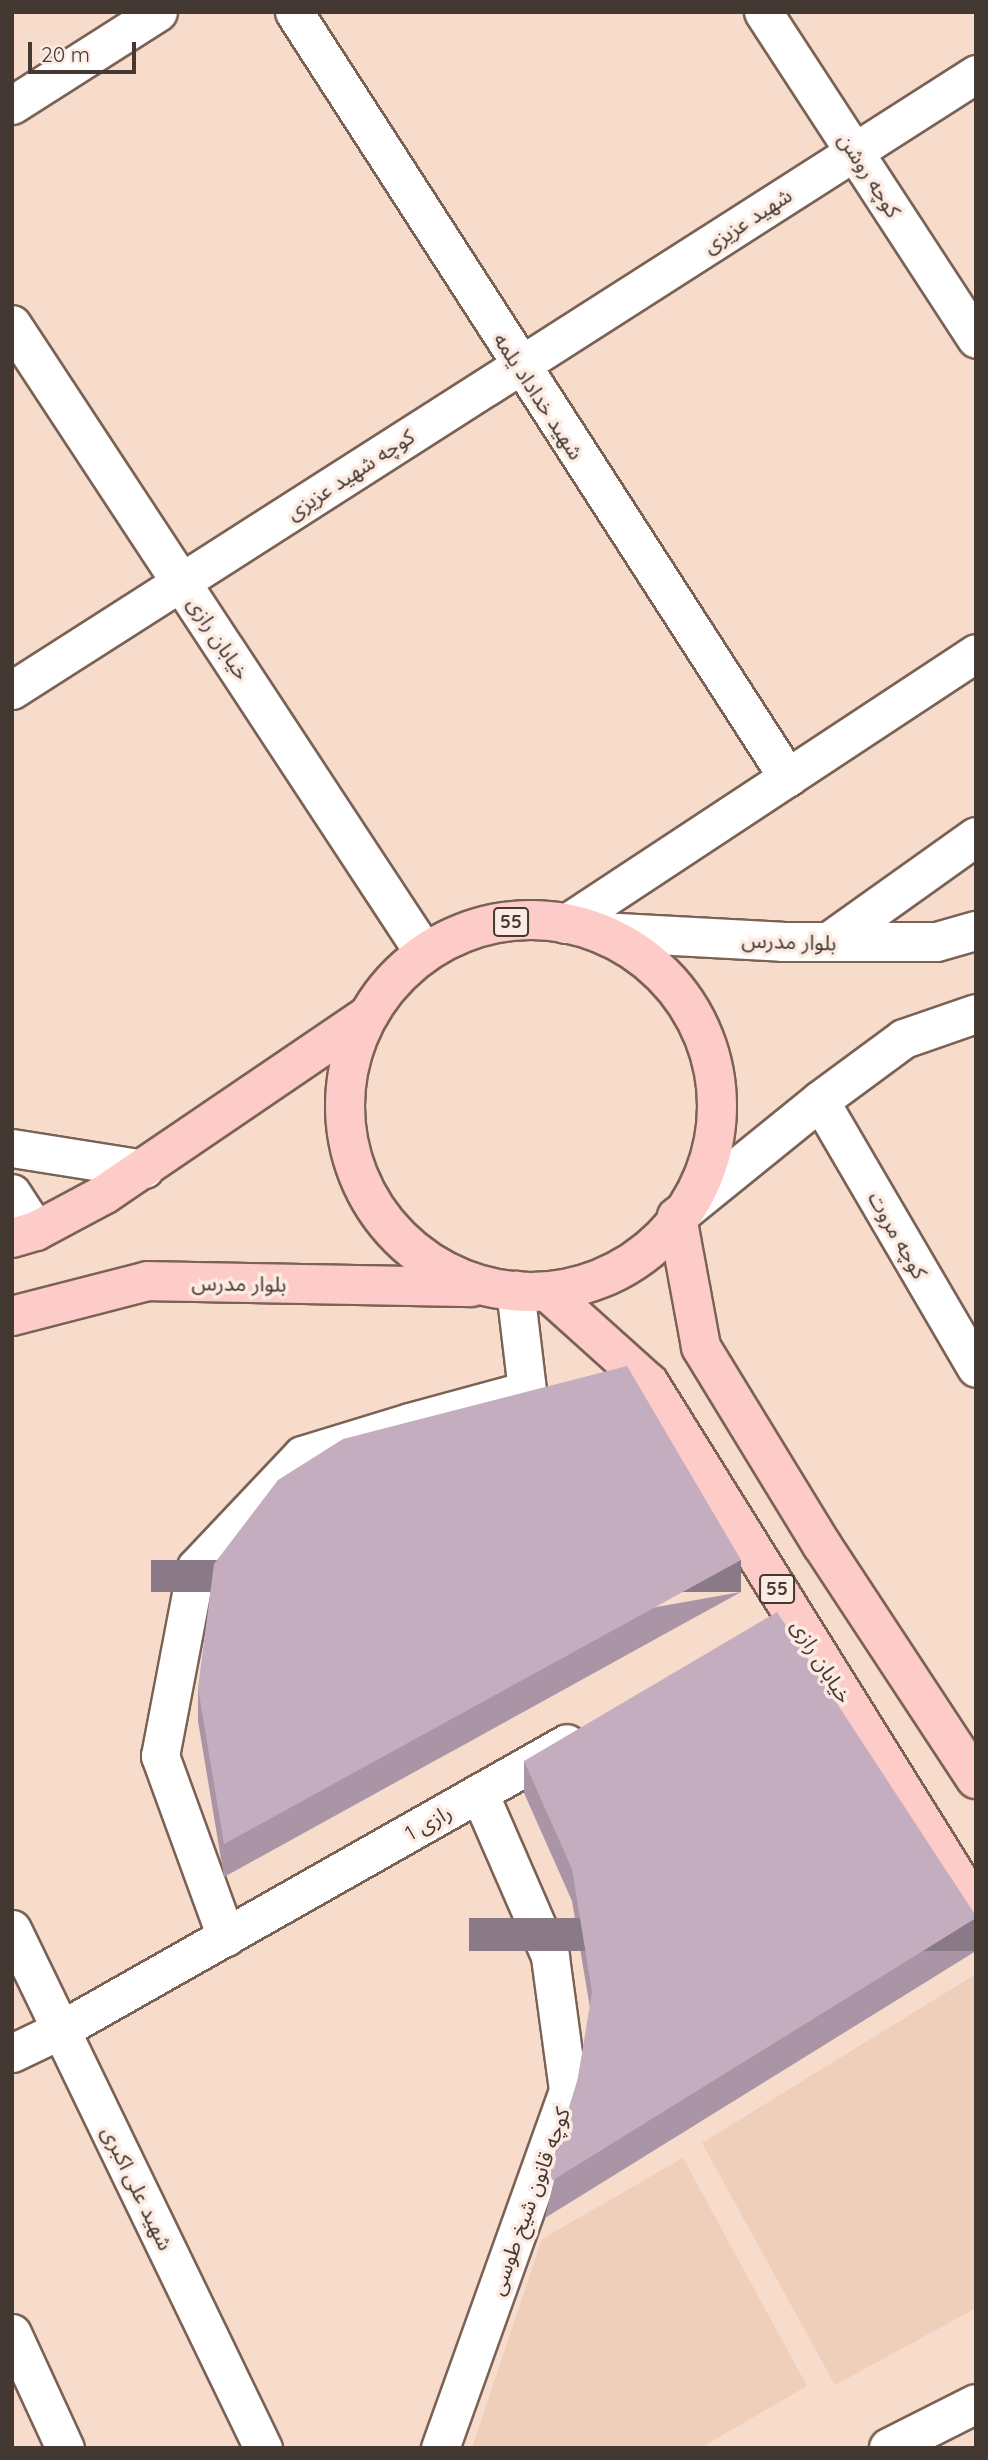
<!DOCTYPE html>
<meta charset="utf-8">
<style>
body{margin:0}
#map{position:relative;width:988px;height:2460px;overflow:hidden;background:#f7dccc;font-family:Quicksand,"Noto Sans Arabic",sans-serif}
div>[style]{position:absolute}
[style*='--x']{left:calc(var(--x)*1px);top:calc(var(--y)*1px);width:calc(var(--w)*1px);rotate:calc(var(--a)*1deg)}
.built>*{inset:0;background:#efceba}
.roads{filter:drop-shadow(2px 0 #7a6255) drop-shadow(-2px 0 #7a6255) drop-shadow(0 2px #7a6255) drop-shadow(0 -2px #7a6255)}
.minor>*{height:37px;margin:-18.5px;padding:0 18.5px;transform-origin:18.5px;border-radius:18.5px;background:#fff}
.tertiary>*{height:38px;margin:-19px;padding:0 19px;transform-origin:19px;border-radius:19px;background:#fff}
.secondary>*{height:38px;margin:-19px;padding:0 19px;transform-origin:19px;border-radius:19px;background:#fff}
.primary>*{height:38px;margin:-19px;padding:0 19px;transform-origin:19px;border-radius:19px;background:#fdcbc8}
.primary>.ring{margin:-19px;padding:0;box-sizing:content-box;background:none;border:38px solid #fdcbc8;border-radius:50%}
.wall>*{inset:0;background:#a995a5}
.shaded-wall>*{inset:0;background:#8a7986;transform-origin:0 0}
.building>*{inset:0;background:#c5adc0}
span{translate:-50% -50%;white-space:nowrap;text-align:center;line-height:1.15;-webkit-text-stroke:7px #fcebe2;paint-order:stroke}
.shield-label span{padding:2px 5px;background:#fcebe2;border:2px solid;border-radius:5px;-webkit-text-stroke-width:0}
.shield-label{font-size:19px;color:#433832;font-weight:700}
.street-label{font-size:21px;color:#433832}
.frame{position:absolute;inset:0;border:14px solid #433832;pointer-events:none}
.scale{position:absolute;left:28px;top:42px;width:108px;height:32px;box-sizing:border-box;border:4px solid #433832;border-top:0;padding-left:9px;font-size:21px;line-height:24px;white-space:nowrap;color:#433832;-webkit-text-stroke:5px #fcebe2;paint-order:stroke}
</style>
<div id="map">
<div class="built">
<div style="clip-path:polygon(976px 1974px,976px 2308px,835px 2385px,702px 2143px)"></div>
<div style="clip-path:polygon(683px 2158px,807px 2386px,700px 2448px,472px 2448px,542px 2239px)"></div>
</div>
<div class="roads">
<div class="minor">
<div style="--x:294;--y:12;--w:911;--a:57.18"></div>
<div style="--x:763;--y:12;--w:390;--a:56.9"></div>
<div style="--x:12;--y:105;--w:173;--a:-32.5"></div>
<div style="--x:12;--y:690;--w:1144;--a:-32.58"></div>
<div style="--x:565;--y:924;--w:492;--a:-33.4"></div>
<div style="--x:820;--y:1101;--w:309;--a:59.7"></div>
<div style="--x:12;--y:1148;--w:134;--a:9"></div>
<div style="--x:12;--y:1929;--w:577;--a:64.19"></div>
<div style="--x:226;--y:1937;--w:193;--a:-110"></div>
<div style="--x:160;--y:1756;--w:192;--a:-79.2"></div>
<div style="--x:196;--y:1567;--w:154;--a:-46.6"></div>
<div style="--x:302;--y:1455;--w:112;--a:-17.1"></div>
<div style="--x:409;--y:1422;--w:122;--a:-15.2"></div>
<div style="--x:527;--y:1390;--w:101;--a:-96.8"></div>
<div style="--x:12;--y:2053;--w:55;--a:-25.6"></div>
<div style="--x:62;--y:2029;--w:580;--a:-29.52"></div>
<div style="--x:12;--y:2333;--w:127;--a:65.3"></div>
<div style="--x:440;--y:2448;--w:380;--a:-70.3"></div>
<div style="--x:568;--y:2090;--w:135;--a:-97.7"></div>
<div style="--x:550;--y:1956;--w:178;--a:-113.5"></div>
</div>
<div class="tertiary">
<div style="--x:829;--y:942;--w:181;--a:-35.5"></div>
<div style="--x:889;--y:2448;--w:97;--a:-26.8"></div>
</div>
<div class="secondary">
<div style="--x:12;--y:325;--w:750;--a:56.69"></div>
<div style="--x:600;--y:932;--w:182;--a:3.1"></div>
<div style="--x:782;--y:942;--w:155;--a:0"></div>
<div style="--x:937;--y:942;--w:41;--a:-15.8"></div>
<div style="--x:12;--y:1194;--w:44;--a:57"></div>
<div style="--x:677;--y:1217;--w:184;--a:-39"></div>
<div style="--x:820;--y:1101;--w:104;--a:-36.4"></div>
<div style="--x:904;--y:1039;--w:76;--a:-19.1"></div>
</div>
<div class="primary">
<div class="ring" style="left:345px;top:920px;width:334px;height:334px"></div>
<div style="--x:677;--y:1217;--w:132;--a:79.5"></div>
<div style="--x:701;--y:1347;--w:232;--a:58.6"></div>
<div style="--x:822;--y:1545;--w:280;--a:56.7"></div>
<div style="--x:12;--y:1238;--w:25;--a:-16"></div>
<div style="--x:36;--y:1231;--w:78;--a:-28.2"></div>
<div style="--x:105;--y:1194;--w:317;--a:-34.2"></div>
<div style="--x:550;--y:1294;--w:133;--a:42"></div>
<div style="--x:649;--y:1383;--w:619;--a:58.08"></div>
<div style="--x:12;--y:1316;--w:140;--a:-14.4"></div>
<div style="--x:148;--y:1281;--w:323;--a:1.1"></div>
</div>
</div>
<div class="wall">
<div style="clip-path:polygon(741px 1592px,224px 1877px,198px 1721px,198px 1688px)"></div>
<div style="clip-path:polygon(524px 1761px,976px 1916px,976px 1951px,545px 2218px,578px 2078px,590px 2008px,572px 1901px,524px 1793px)"></div>
</div>
<div class="shaded-wall">
<div style="left:741px;top:1560px;width:32px;height:590px;rotate:90deg"></div>
<div style="left:976px;top:1918px;width:33px;height:507px;rotate:90deg"></div>
</div>
<div class="building">
<div style="clip-path:polygon(627px 1366px,741px 1560px,224px 1844px,198px 1688px,214px 1564px,278px 1480px,343px 1439px)"></div>
<div style="clip-path:polygon(777px 1612px,976px 1916px,976px 1918px,545px 2185px,578px 2078px,592px 1992px,572px 1869px,524px 1761px)"></div>
</div>
<div class="shield-label">
<span style="left:511px;top:922px">55</span>
<span style="left:777px;top:1589px">55</span>
</div>
<div class="street-label">
<span style="left:870px;top:175px;rotate:57deg">کوچه روشن</span>
<span style="left:747px;top:220px;rotate:-33deg">شهید عزیزی</span>
<span style="left:539px;top:396px;rotate:57deg">شهید خداداد یلمه</span>
<span style="left:350px;top:474px;rotate:-33deg">کوچه شهید عزیزی</span>
<span style="left:219px;top:638px;rotate:57deg">خیابان رازی</span>
<span style="left:789px;top:941px;rotate:2deg">بلوار مدرس</span>
<span style="left:898px;top:1235px;rotate:60deg">کوچه مروت</span>
<span style="left:239px;top:1283px;rotate:1deg">بلوار مدرس</span>
<span style="left:822px;top:1661px;rotate:58deg">خیابان رازی</span>
<span style="left:428px;top:1822px;rotate:-30deg">رازی 1</span>
<span style="left:138px;top:2188px;rotate:64deg">شهید علی اکبری</span>
<span style="left:529px;top:2201px;rotate:-70deg">کوچه قانون شیخ طوسی</span>
</div>
<div class="frame"></div>
<div class="scale">20 m</div>
</div>
